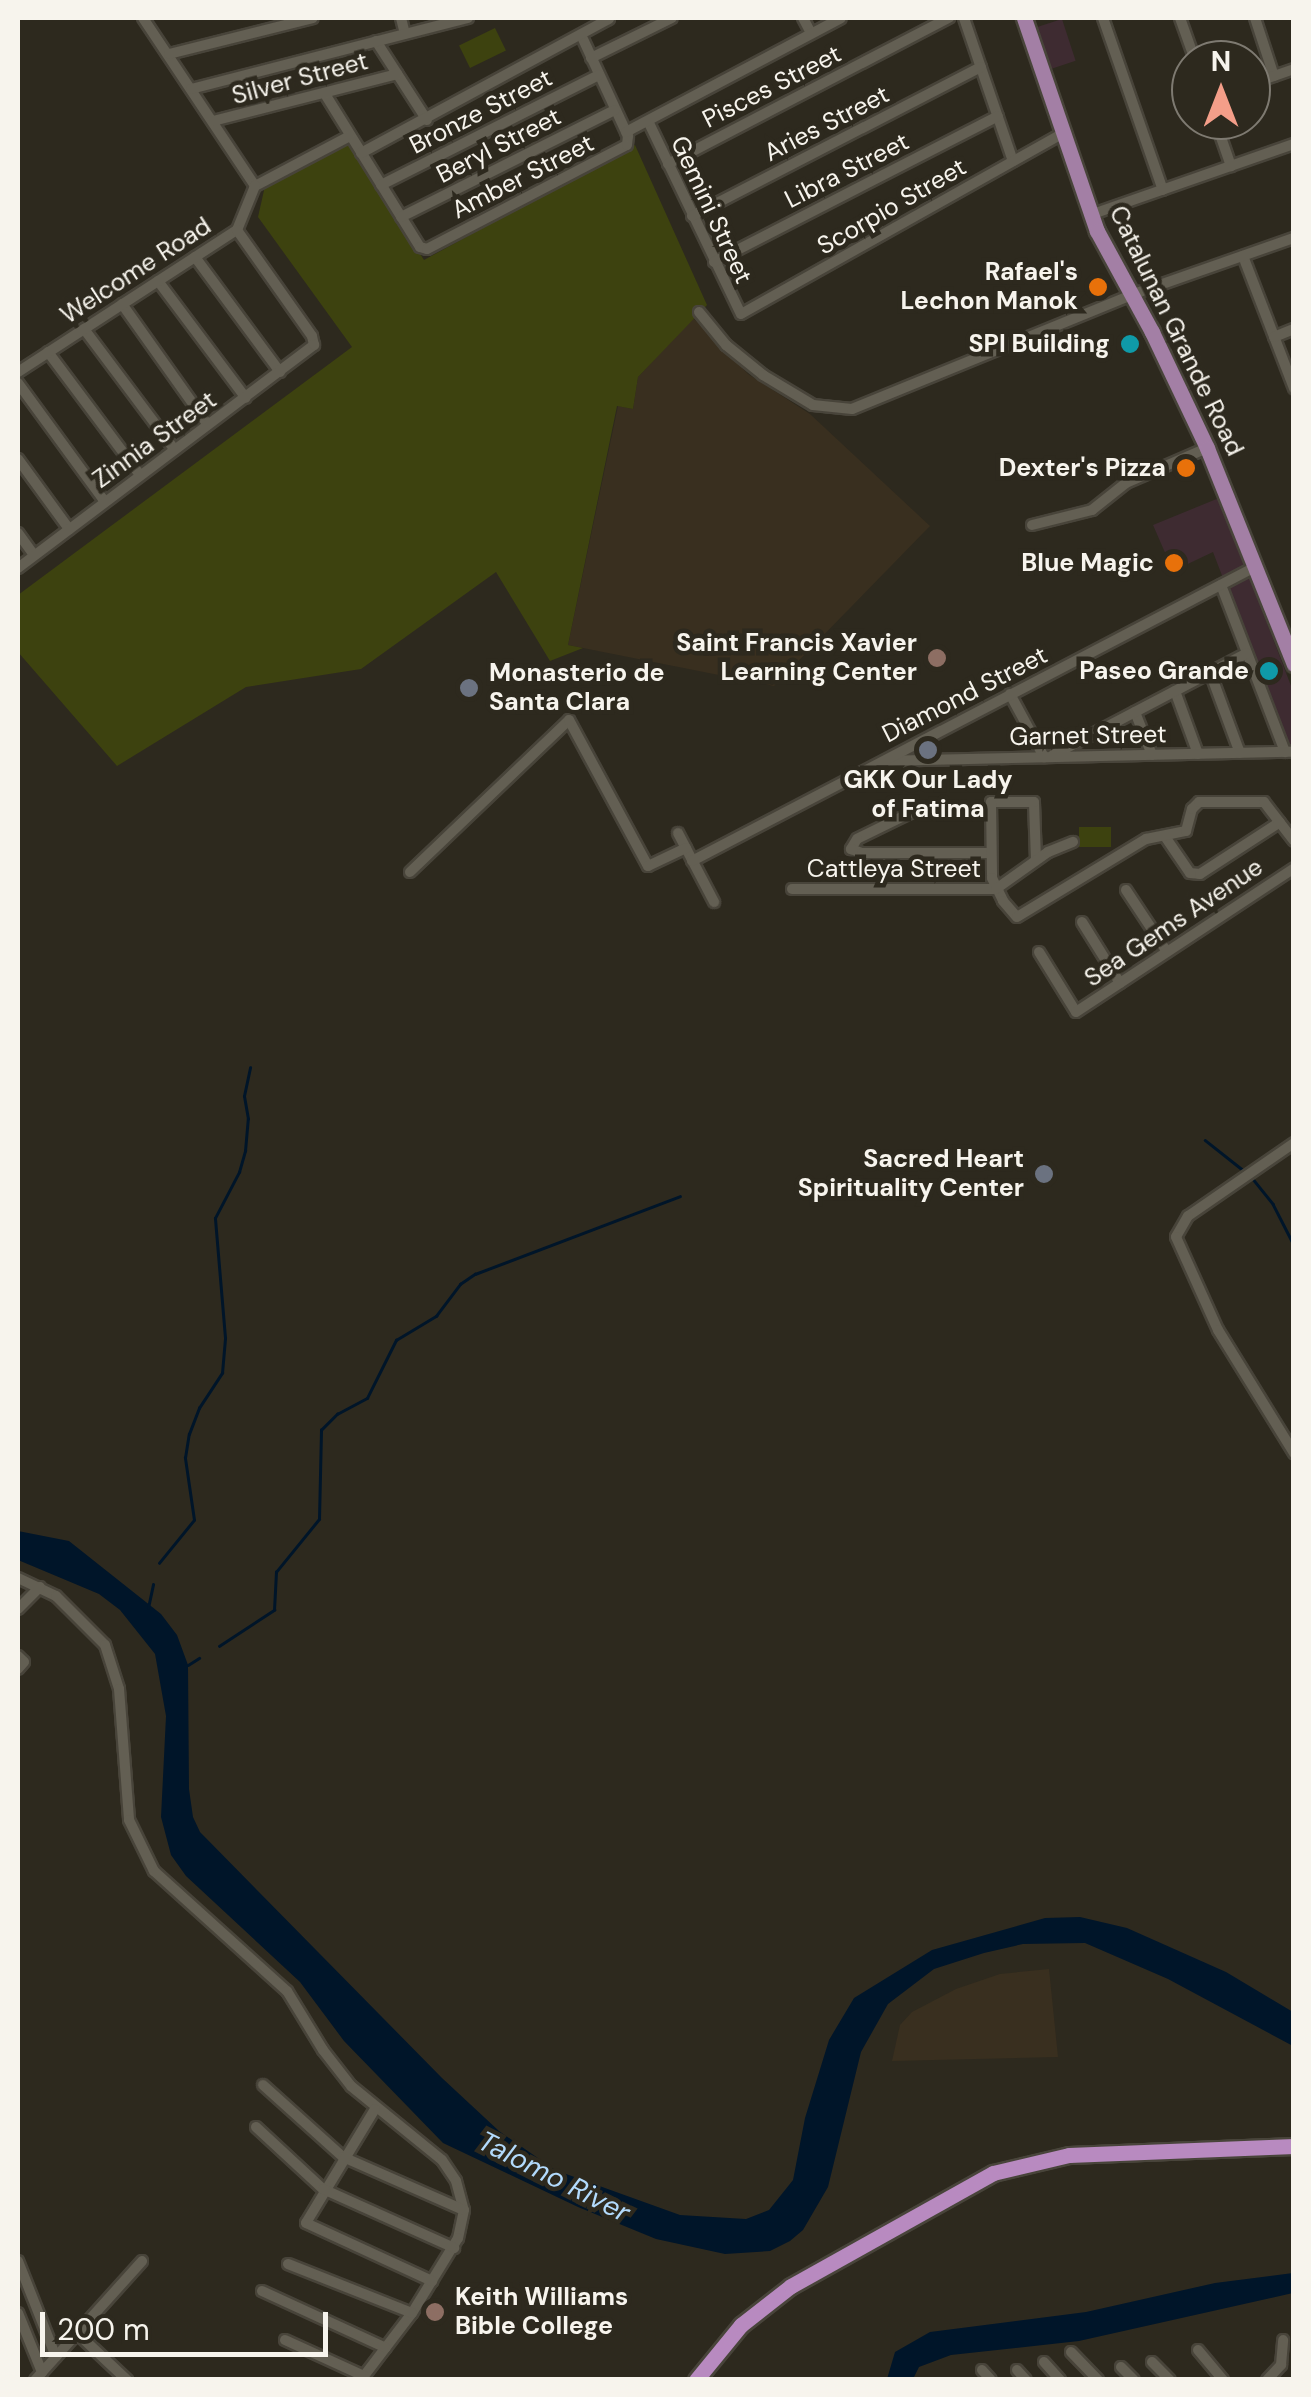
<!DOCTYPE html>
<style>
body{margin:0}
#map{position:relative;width:1311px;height:2397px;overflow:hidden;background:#2d291e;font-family:"DM Sans",sans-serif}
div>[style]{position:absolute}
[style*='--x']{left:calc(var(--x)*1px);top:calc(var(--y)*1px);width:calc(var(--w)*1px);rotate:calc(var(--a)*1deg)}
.commercial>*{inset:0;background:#3e2b31;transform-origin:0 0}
.industrial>*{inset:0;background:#392f1f}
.green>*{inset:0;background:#3d420f;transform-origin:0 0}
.water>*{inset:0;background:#001529}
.stream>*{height:2.5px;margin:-1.25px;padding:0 1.25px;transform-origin:1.25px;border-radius:1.25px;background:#001529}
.roads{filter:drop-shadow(2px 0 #48443a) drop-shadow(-2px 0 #48443a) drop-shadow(0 2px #48443a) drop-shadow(0 -2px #48443a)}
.minor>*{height:10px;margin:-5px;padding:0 5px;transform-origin:5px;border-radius:5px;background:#635f53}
.primary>*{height:15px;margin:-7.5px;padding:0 7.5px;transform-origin:7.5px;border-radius:7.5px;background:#a37fa5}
.trunk>*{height:15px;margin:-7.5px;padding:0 7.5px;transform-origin:7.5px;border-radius:7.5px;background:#b88ac0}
.dots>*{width:28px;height:28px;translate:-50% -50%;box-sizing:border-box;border:5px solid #2d291e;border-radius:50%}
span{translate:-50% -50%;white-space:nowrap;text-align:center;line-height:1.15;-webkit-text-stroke:9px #2d291e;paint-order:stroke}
.street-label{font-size:25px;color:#f7f4ed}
.poi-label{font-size:25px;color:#f7f4ed;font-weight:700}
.right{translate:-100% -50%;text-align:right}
.left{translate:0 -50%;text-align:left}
.water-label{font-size:28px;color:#b2dafc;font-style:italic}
.frame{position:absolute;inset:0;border:20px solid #f7f4ed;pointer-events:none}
.north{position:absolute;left:1171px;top:40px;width:100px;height:100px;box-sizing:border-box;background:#2d291e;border:2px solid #7e7a71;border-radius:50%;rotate:0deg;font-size:28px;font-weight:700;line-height:40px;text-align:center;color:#f7f4ed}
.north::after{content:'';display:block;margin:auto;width:35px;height:45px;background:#f49e89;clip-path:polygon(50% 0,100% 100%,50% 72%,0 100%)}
.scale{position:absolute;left:40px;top:2312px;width:288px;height:45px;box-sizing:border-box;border:5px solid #f7f4ed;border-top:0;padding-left:12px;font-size:30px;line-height:35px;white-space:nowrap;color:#f7f4ed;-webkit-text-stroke:8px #2d291e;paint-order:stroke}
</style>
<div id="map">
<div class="commercial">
<div style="left:1062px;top:19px;width:44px;height:26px;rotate:72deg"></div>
<div style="clip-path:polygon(1219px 498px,1293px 691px,1293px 748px,1288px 748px,1213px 552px,1173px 571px,1153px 525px)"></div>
</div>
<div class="industrial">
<div style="clip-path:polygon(693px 318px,748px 374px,810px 414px,930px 526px,774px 686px,568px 645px,618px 406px,633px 409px,638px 377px)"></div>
<div style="clip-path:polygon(1049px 1969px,1058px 2057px,892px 2061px,900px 2025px,912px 2012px,956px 1989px,1000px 1974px)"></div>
</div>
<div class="green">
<div style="left:495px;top:28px;width:25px;height:40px;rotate:64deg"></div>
<div style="clip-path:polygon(347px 141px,424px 260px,635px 145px,707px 305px,638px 377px,633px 409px,617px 406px,568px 645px,583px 648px,550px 661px,496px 572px,361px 669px,246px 687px,117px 766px,18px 652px,18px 595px,352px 347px,258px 217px,265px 186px)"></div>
<div style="left:1079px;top:827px;width:32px;height:20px"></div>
</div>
<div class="water">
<div style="clip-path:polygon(18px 1531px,69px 1541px,161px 1614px,177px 1635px,188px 1665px,189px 1789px,193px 1817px,200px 1832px,442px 2078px,499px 2131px,555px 2170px,680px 2215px,746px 2219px,769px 2210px,793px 2180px,805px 2118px,829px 2040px,854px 1998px,932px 1950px,1045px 1918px,1080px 1917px,1127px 1928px,1226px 1972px,1293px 2012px,1293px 2046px,1168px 1979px,1085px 1943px,1023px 1944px,984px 1953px,934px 1969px,888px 2004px,861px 2052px,828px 2187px,803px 2230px,790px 2241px,770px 2251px,725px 2254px,656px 2239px,578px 2207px,443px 2143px,344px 2041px,300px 1982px,186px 1876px,171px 1855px,161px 1817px,166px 1716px,155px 1654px,120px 1610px,99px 1594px,18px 1560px)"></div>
<div style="clip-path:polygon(1293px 2273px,1293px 2293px,1079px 2341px,951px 2355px,919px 2367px,913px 2379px,887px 2379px,895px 2352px,930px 2332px,1086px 2312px,1215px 2283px)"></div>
</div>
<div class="stream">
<div style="--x:1205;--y:1140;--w:48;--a:38.3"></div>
<div style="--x:1253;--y:1179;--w:32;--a:51"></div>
<div style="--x:1273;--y:1204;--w:46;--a:62.9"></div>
<div style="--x:159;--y:1563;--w:55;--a:-50.9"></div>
<div style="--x:194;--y:1520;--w:63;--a:-98.3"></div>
<div style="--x:185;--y:1458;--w:24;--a:-81"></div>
<div style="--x:189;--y:1434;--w:28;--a:-69"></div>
<div style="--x:199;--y:1408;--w:42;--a:-56.7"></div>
<div style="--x:222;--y:1373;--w:35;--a:-85"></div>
<div style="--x:225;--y:1338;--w:120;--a:-94.8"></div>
<div style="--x:215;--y:1218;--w:52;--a:-62.4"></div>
<div style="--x:239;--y:1172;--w:22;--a:-74"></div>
<div style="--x:245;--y:1151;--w:32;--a:-85"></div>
<div style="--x:248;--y:1119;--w:23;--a:-100"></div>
<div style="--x:244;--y:1096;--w:29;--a:-78"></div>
<div style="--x:148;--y:1608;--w:24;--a:-78"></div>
<div style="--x:219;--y:1646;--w:66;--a:-33.2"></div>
<div style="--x:274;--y:1610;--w:38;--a:-87"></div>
<div style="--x:276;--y:1572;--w:68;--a:-50.9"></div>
<div style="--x:319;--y:1519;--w:89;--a:-88.7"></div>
<div style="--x:321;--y:1430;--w:23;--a:-45"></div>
<div style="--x:337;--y:1414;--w:34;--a:-28"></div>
<div style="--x:367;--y:1398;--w:65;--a:-63.4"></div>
<div style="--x:396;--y:1340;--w:47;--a:-31"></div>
<div style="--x:436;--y:1316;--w:40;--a:-53"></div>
<div style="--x:460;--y:1284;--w:18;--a:-34"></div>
<div style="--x:475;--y:1274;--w:219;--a:-20.8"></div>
<div style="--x:188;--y:1665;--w:13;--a:-32"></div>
</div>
<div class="roads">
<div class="minor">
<div style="--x:143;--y:18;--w:202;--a:56.3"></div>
<div style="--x:401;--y:18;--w:16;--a:76"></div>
<div style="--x:803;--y:18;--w:17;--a:62"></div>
<div style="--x:964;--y:18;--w:151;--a:71.1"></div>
<div style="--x:1103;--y:18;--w:182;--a:70.8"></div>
<div style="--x:1180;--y:18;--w:45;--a:70.3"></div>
<div style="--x:1255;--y:18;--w:61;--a:71.9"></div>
<div style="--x:376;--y:41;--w:94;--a:57.2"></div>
<div style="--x:169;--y:54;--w:148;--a:-14"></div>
<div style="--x:591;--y:58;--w:90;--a:-26.3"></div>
<div style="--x:1251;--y:84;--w:46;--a:-19.2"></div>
<div style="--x:191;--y:89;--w:286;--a:-14.4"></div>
<div style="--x:325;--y:94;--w:180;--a:58.2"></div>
<div style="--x:420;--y:247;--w:7;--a:16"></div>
<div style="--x:427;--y:249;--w:225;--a:-27.5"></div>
<div style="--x:627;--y:145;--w:9;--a:-84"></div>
<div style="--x:628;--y:136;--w:109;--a:-114.9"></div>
<div style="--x:1215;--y:120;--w:49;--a:70.8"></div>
<div style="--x:213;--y:121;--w:190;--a:-14.3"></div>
<div style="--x:648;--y:121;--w:214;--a:64.3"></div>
<div style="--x:741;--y:314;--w:369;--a:-29.3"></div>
<div style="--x:626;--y:132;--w:243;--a:-27.9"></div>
<div style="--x:361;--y:153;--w:282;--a:-28.4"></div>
<div style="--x:668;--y:164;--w:317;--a:-27.5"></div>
<div style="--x:381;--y:185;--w:244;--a:-26.8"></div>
<div style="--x:255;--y:186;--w:107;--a:-27.8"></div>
<div style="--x:1090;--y:215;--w:216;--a:-19.2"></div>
<div style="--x:692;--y:216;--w:325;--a:-27.3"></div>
<div style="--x:401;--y:217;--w:239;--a:-26.6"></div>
<div style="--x:1243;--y:256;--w:142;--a:68.9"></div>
<div style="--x:195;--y:257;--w:143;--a:53.5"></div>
<div style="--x:714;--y:262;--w:319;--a:-27.2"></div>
<div style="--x:158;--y:281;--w:146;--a:53.1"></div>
<div style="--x:122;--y:304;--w:148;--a:54.6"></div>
<div style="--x:699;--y:312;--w:43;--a:50.7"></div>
<div style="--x:726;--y:345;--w:48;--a:39"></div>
<div style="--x:763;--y:375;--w:58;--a:31"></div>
<div style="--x:813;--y:405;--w:39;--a:6"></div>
<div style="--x:852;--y:409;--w:301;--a:-22.2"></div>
<div style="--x:1131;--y:295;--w:173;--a:-19.3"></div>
<div style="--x:84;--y:329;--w:151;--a:53.1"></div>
<div style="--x:1274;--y:337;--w:22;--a:-22"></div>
<div style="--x:48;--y:352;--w:154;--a:53.2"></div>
<div style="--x:18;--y:372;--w:261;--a:-33"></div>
<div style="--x:237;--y:230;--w:48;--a:-67.8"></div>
<div style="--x:18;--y:383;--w:147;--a:53.8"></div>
<div style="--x:18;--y:459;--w:87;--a:53.9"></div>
<div style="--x:1032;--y:525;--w:62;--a:-14"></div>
<div style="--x:1092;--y:510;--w:43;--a:-38.5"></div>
<div style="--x:1126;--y:483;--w:88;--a:-23.4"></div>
<div style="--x:18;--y:533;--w:27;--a:54"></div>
<div style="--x:18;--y:568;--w:371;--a:-37"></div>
<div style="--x:314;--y:345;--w:9;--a:-103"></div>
<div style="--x:312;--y:336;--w:130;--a:-125.3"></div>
<div style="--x:1221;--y:585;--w:179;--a:69"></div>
<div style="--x:1210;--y:672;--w:86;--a:69.7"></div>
<div style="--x:1175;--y:691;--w:67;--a:69.9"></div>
<div style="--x:1010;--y:694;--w:72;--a:61.6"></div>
<div style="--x:1135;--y:712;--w:46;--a:68.4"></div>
<div style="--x:1053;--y:755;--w:219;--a:-27.7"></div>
<div style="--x:885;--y:761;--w:409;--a:-1.3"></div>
<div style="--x:912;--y:812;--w:61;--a:153.9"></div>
<div style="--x:857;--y:839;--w:12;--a:121"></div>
<div style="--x:851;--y:849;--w:12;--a:20"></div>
<div style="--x:862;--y:853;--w:128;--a:0"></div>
<div style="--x:678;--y:833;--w:78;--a:62.4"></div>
<div style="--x:1166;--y:838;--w:42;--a:55.6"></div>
<div style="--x:1190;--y:873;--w:10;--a:6"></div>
<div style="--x:1200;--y:874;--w:95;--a:-33"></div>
<div style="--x:1036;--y:860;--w:58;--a:-92"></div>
<div style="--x:1034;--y:802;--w:43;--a:180"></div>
<div style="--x:991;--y:802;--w:76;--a:89.2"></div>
<div style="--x:992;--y:878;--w:25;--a:64"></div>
<div style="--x:1003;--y:901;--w:21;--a:49"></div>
<div style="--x:1017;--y:917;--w:151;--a:-31.2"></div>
<div style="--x:1146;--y:839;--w:41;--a:-11.3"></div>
<div style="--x:1186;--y:831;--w:23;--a:-75"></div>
<div style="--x:1192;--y:809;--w:10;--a:-45"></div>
<div style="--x:1199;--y:802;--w:65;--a:0"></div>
<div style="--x:1264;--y:802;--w:49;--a:52.4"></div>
<div style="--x:692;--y:861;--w:637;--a:-27.57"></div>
<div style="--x:410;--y:872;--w:220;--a:-43.7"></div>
<div style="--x:569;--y:720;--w:166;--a:61.6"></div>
<div style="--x:648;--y:866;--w:42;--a:-25.3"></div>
<div style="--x:792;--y:889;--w:204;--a:0"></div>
<div style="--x:996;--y:889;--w:64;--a:-35.4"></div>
<div style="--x:1048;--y:852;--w:27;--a:-22"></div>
<div style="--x:1126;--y:890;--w:74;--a:56.5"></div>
<div style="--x:1082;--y:922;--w:72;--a:58.1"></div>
<div style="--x:1039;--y:952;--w:70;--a:58.3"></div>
<div style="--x:1076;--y:1012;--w:261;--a:-33.4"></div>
<div style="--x:1294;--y:1143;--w:129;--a:145.4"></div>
<div style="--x:1188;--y:1216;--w:24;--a:120"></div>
<div style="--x:1176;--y:1237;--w:102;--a:65.7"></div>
<div style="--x:1218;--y:1330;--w:145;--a:58.3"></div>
<div style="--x:18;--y:1578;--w:42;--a:25.3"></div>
<div style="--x:56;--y:1596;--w:69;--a:45"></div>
<div style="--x:105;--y:1645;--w:46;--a:72.3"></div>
<div style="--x:119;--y:1689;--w:131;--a:85.6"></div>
<div style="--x:129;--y:1820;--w:57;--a:63.9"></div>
<div style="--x:154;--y:1871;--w:179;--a:42.1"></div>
<div style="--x:287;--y:1991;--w:69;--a:58.6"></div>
<div style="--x:323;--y:2050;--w:46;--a:52.1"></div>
<div style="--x:351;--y:2086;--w:117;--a:39.1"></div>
<div style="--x:442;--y:2160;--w:25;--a:56"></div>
<div style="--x:456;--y:2181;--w:30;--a:75"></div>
<div style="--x:464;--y:2210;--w:29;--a:102"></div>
<div style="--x:458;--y:2238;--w:88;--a:121.5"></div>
<div style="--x:412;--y:2313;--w:84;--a:127.3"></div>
<div style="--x:18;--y:1609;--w:31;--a:-45"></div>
<div style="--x:18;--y:1656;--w:8;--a:45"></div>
<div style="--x:24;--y:1662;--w:9;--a:131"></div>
<div style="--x:263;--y:2085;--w:108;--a:42"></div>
<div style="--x:343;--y:2157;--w:132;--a:23.7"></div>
<div style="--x:375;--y:2109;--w:133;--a:121.2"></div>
<div style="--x:306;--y:2223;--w:139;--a:24.7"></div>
<div style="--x:256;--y:2127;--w:91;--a:42.8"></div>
<div style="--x:323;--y:2189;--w:144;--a:24.2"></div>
<div style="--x:18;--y:2261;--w:103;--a:68.4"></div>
<div style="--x:288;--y:2264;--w:133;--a:21.6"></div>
<div style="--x:262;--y:2291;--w:136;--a:24.7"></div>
<div style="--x:18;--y:2313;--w:64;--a:67.9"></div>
<div style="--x:77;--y:2333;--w:69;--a:43.2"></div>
<div style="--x:285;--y:2340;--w:87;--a:24.5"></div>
<div style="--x:1198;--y:2350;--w:39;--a:50"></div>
<div style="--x:1071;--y:2352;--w:39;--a:46"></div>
<div style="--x:1044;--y:2362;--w:24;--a:48"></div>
<div style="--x:1152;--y:2362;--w:25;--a:45"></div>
<div style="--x:1121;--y:2367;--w:18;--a:45"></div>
<div style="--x:982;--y:2370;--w:13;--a:48"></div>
<div style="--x:1017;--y:2370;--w:13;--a:48"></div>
<div style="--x:35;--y:2380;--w:160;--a:-48"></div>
<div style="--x:1267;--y:2380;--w:21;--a:-47"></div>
<div style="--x:1281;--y:2365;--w:25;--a:-85"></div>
</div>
<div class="primary">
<div style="--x:1024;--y:18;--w:225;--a:71.1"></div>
<div style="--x:1097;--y:231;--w:115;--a:61.4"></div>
<div style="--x:1152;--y:332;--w:128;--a:64.6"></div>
<div style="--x:1207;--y:448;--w:233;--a:68.1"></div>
</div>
<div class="trunk">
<div style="--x:696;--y:2380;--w:71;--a:-50.7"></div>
<div style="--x:741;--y:2325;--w:63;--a:-38"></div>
<div style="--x:791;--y:2286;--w:231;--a:-29.2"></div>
<div style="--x:993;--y:2173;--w:78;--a:-13.3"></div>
<div style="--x:1069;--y:2155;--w:225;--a:-2.3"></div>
</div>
</div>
<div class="dots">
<div style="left:1098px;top:287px;background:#e8710a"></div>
<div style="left:1130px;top:344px;background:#0f9aa8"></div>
<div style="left:1186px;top:468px;background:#e8710a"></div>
<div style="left:1174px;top:563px;background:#e8710a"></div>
<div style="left:937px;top:658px;background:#8d6e63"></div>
<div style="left:1269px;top:671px;background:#0f9aa8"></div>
<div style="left:469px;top:688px;background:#6b7280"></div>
<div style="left:928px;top:750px;background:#6b7280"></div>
<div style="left:1044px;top:1174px;background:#6b7280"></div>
<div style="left:435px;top:2312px;background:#8d6e63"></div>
</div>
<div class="street-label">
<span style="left:300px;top:79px;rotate:-15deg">Silver Street</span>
<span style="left:772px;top:87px;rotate:-27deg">Pisces Street</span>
<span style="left:481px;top:112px;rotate:-27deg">Bronze Street</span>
<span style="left:827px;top:124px;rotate:-27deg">Aries Street</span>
<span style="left:499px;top:146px;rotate:-27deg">Beryl Street</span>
<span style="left:847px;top:171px;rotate:-27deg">Libra Street</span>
<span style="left:523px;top:177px;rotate:-27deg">Amber Street</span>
<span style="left:892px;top:207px;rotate:-30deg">Scorpio Street</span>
<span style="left:711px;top:210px;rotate:65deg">Gemini Street</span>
<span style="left:136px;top:271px;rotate:-33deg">Welcome Road</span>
<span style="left:1176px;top:331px;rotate:64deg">Catalunan Grande Road</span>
<span style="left:155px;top:440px;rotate:-36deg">Zinnia Street</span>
<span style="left:965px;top:695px;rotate:-27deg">Diamond Street</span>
<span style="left:1088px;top:736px;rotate:-1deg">Garnet Street</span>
<span style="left:894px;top:869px">Cattleya Street</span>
<span style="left:1174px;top:923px;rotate:-34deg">Sea Gems Avenue</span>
</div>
<div class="poi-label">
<span class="right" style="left:1078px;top:287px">Rafael's<br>Lechon Manok</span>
<span class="right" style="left:1110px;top:344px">SPI Building</span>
<span class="right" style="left:1166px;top:468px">Dexter's Pizza</span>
<span class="right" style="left:1154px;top:563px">Blue Magic</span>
<span class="right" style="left:917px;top:658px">Saint Francis Xavier<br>Learning Center</span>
<span class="right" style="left:1249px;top:671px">Paseo Grande</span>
<span class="left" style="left:489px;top:688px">Monasterio de<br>Santa Clara</span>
<span style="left:928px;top:795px">GKK Our Lady<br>of Fatima</span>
<span class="right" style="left:1024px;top:1174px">Sacred Heart<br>Spirituality Center</span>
<span class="left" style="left:455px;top:2312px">Keith Williams<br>Bible College</span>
</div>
<div class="water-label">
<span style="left:554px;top:2177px;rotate:27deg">Talomo River</span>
</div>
<div class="frame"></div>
<div class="north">N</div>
<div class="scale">200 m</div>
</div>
